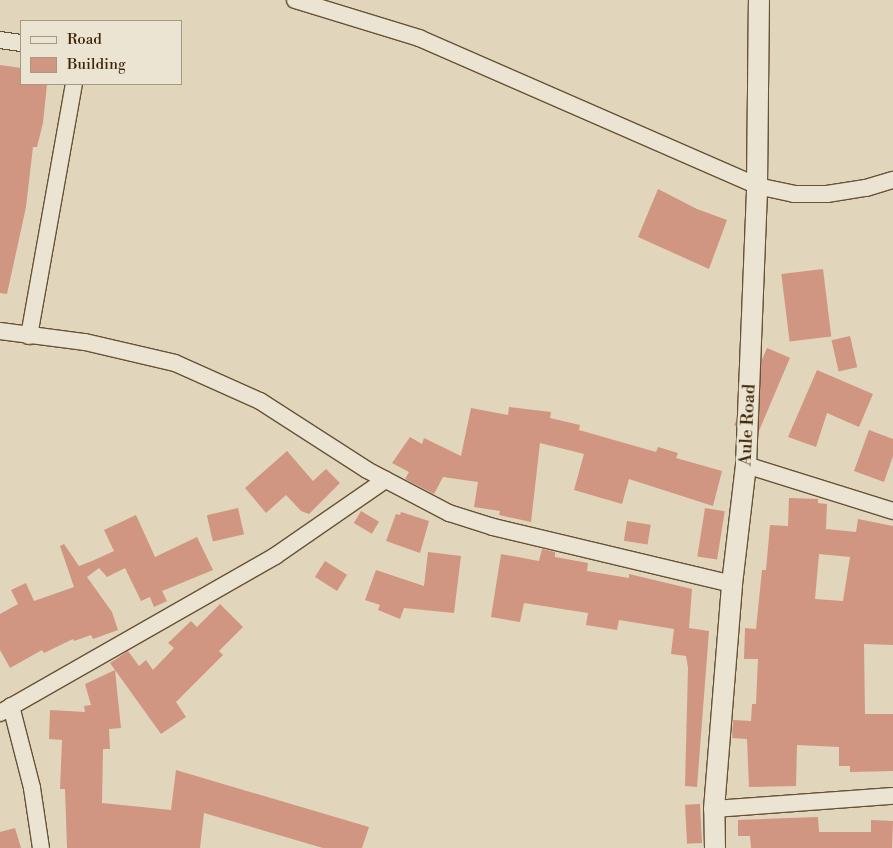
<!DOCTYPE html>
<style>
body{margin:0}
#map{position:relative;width:893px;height:848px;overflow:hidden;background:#e1d5bb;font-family:"Libre Bodoni",serif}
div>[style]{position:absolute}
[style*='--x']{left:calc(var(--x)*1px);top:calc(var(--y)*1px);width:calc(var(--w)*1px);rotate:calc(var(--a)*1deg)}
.building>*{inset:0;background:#d19681;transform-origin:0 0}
.roads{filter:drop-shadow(1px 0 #685236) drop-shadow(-1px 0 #685236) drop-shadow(0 1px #685236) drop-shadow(0 -1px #685236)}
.minor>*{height:16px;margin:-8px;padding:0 8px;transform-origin:8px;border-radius:8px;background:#ece4d3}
.tertiary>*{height:20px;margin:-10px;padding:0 10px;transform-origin:10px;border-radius:10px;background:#ece4d3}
span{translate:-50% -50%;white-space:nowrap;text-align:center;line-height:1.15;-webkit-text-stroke:4.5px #ece4d3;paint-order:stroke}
.street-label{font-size:18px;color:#3f2609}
.legend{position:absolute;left:20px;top:20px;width:162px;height:65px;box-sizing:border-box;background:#ece4d3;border:1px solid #a79882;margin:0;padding:6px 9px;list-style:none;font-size:15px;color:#3f2609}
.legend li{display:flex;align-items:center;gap:10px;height:25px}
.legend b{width:25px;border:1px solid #a79882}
</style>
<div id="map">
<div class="building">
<div style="clip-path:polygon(0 65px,21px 68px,21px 84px,47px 84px,43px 123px,37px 147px,33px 147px,26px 207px,7px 294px,0 293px)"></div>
<div style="clip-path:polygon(658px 189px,697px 209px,727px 220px,709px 269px,638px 237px)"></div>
<div style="left:823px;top:269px;width:68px;height:42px;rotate:83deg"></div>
<div style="left:850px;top:336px;width:32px;height:19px;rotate:77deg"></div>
<div style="left:767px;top:348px;width:25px;height:84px;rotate:23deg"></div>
<div style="clip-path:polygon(817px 370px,873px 394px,859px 427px,827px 413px,816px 447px,788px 437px)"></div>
<div style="clip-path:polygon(509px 407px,551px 412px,550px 418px,580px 425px,579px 430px,656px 452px,658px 447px,678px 453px,676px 458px,722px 471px,713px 506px,629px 479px,622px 504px,574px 490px,584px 454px,540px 443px,531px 522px,499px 515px,500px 511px,474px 507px,478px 482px,443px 477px,434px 494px,405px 479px,409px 472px,392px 463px,410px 437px,422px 444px,424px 438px,461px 456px,471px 408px,508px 415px)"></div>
<div style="clip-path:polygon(869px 430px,893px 439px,893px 456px,884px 482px,854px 471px)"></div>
<div style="clip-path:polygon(287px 451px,313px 481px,326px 469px,340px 483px,309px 514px,301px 511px,286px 495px,266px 513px,245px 488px)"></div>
<div style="clip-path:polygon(evenodd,789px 498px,818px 499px,818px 503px,827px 504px,826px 529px,856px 532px,858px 519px,893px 526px,893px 645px,864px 644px,865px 714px,893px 714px,893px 771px,850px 772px,850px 766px,839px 766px,839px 747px,797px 745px,796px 786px,749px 787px,747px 739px,732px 738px,733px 720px,751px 721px,752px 704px,756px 704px,758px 659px,744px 659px,745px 628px,756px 629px,762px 570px,766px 570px,770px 525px,788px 526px,789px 498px,819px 554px,850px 557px,843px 601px,815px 599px,819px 554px)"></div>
<div style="left:238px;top:508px;width:27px;height:32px;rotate:77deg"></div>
<div style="left:705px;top:508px;width:20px;height:49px;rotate:9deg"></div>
<div style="left:361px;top:511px;width:21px;height:14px;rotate:31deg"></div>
<div style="clip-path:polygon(401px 512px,429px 521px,420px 553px,386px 541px,396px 514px,400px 515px)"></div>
<div style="clip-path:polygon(136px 515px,155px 557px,197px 537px,213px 570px,162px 591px,167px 601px,154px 607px,150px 597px,141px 601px,125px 568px,107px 577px,99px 568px,87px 577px,112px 612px,118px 630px,93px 639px,91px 635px,74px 641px,73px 639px,44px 653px,42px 650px,10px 668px,0 650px,0 614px,18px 604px,11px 590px,26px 583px,34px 601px,74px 587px,60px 546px,64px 544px,79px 566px,92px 561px,114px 551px,104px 530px)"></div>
<div style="left:627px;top:521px;width:24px;height:20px;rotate:9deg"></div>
<div style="clip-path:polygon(542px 549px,555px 552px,555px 557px,588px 563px,587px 571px,629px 578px,629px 574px,692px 589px,689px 628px,709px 631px,697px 787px,685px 786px,688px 668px,686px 656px,671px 654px,674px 629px,619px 620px,617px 630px,586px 625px,588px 613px,524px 603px,520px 622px,491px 617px,501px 554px,539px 561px)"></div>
<div style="clip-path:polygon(428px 552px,461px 556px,454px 613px,404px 608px,400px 619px,378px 610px,380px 605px,365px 600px,376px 570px,424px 586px)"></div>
<div style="left:325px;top:561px;width:26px;height:19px;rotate:32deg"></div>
<div style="clip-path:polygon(220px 604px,243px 627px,219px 651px,223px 655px,176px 702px,186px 717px,161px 734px,110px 663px,128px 651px,139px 666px,146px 660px,153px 670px,174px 648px,168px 643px,191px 621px,197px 627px)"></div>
<div style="clip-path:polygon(115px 670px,121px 728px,109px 729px,110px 749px,103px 749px,102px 803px,171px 810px,176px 770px,369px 827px,362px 848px,323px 848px,204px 813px,200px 848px,67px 848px,65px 789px,60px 789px,62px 740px,49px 739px,50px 710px,85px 712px,84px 706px,91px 705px,85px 684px)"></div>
<div style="left:700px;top:804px;width:39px;height:15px;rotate:87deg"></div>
<div style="clip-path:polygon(818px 817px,819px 832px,871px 832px,871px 820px,893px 821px,892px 848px,751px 848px,750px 836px,738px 836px,738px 820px)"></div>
<div style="clip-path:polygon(15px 828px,21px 848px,0 848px,0 832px)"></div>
</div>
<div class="roads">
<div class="minor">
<div style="--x:295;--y:0;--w:130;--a:17"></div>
<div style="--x:419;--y:38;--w:369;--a:23.6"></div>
<div style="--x:757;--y:186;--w:38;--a:12"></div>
<div style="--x:794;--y:194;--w:33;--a:0"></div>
<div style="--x:827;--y:194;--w:39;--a:-9"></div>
<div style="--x:866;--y:188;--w:28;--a:-17"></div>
<div style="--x:0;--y:40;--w:21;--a:8"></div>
<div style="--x:0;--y:331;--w:86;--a:7.4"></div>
<div style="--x:85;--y:342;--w:92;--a:13.1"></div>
<div style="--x:175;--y:363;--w:93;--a:24.1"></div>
<div style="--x:260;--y:401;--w:127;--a:32.8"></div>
<div style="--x:367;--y:470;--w:93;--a:27.7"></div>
<div style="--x:449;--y:513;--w:46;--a:17.7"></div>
<div style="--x:493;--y:527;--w:246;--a:13.4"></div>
<div style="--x:29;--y:336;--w:256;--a:-79.9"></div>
<div style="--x:746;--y:465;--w:154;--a:17.4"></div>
<div style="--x:11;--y:706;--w:85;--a:75.6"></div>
<div style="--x:32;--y:788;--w:61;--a:81.5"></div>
<div style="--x:0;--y:713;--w:317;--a:-29.7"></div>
<div style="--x:275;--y:556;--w:134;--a:-34.6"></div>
<div style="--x:714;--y:809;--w:179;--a:-4.2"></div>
</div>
<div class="tertiary">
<div style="--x:715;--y:848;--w:39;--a:-91"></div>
<div style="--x:714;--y:809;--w:226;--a:-85.4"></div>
<div style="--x:732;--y:584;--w:120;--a:-83.3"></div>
<div style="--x:746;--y:465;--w:279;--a:-87.7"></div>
<div style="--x:757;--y:186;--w:186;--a:-89.4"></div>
</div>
</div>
<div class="street-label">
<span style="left:748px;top:425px;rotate:-87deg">Aule Road</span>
</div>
<ul class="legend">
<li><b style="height:6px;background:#ece4d3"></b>Road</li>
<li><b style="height:14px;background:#d19681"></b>Building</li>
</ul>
</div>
